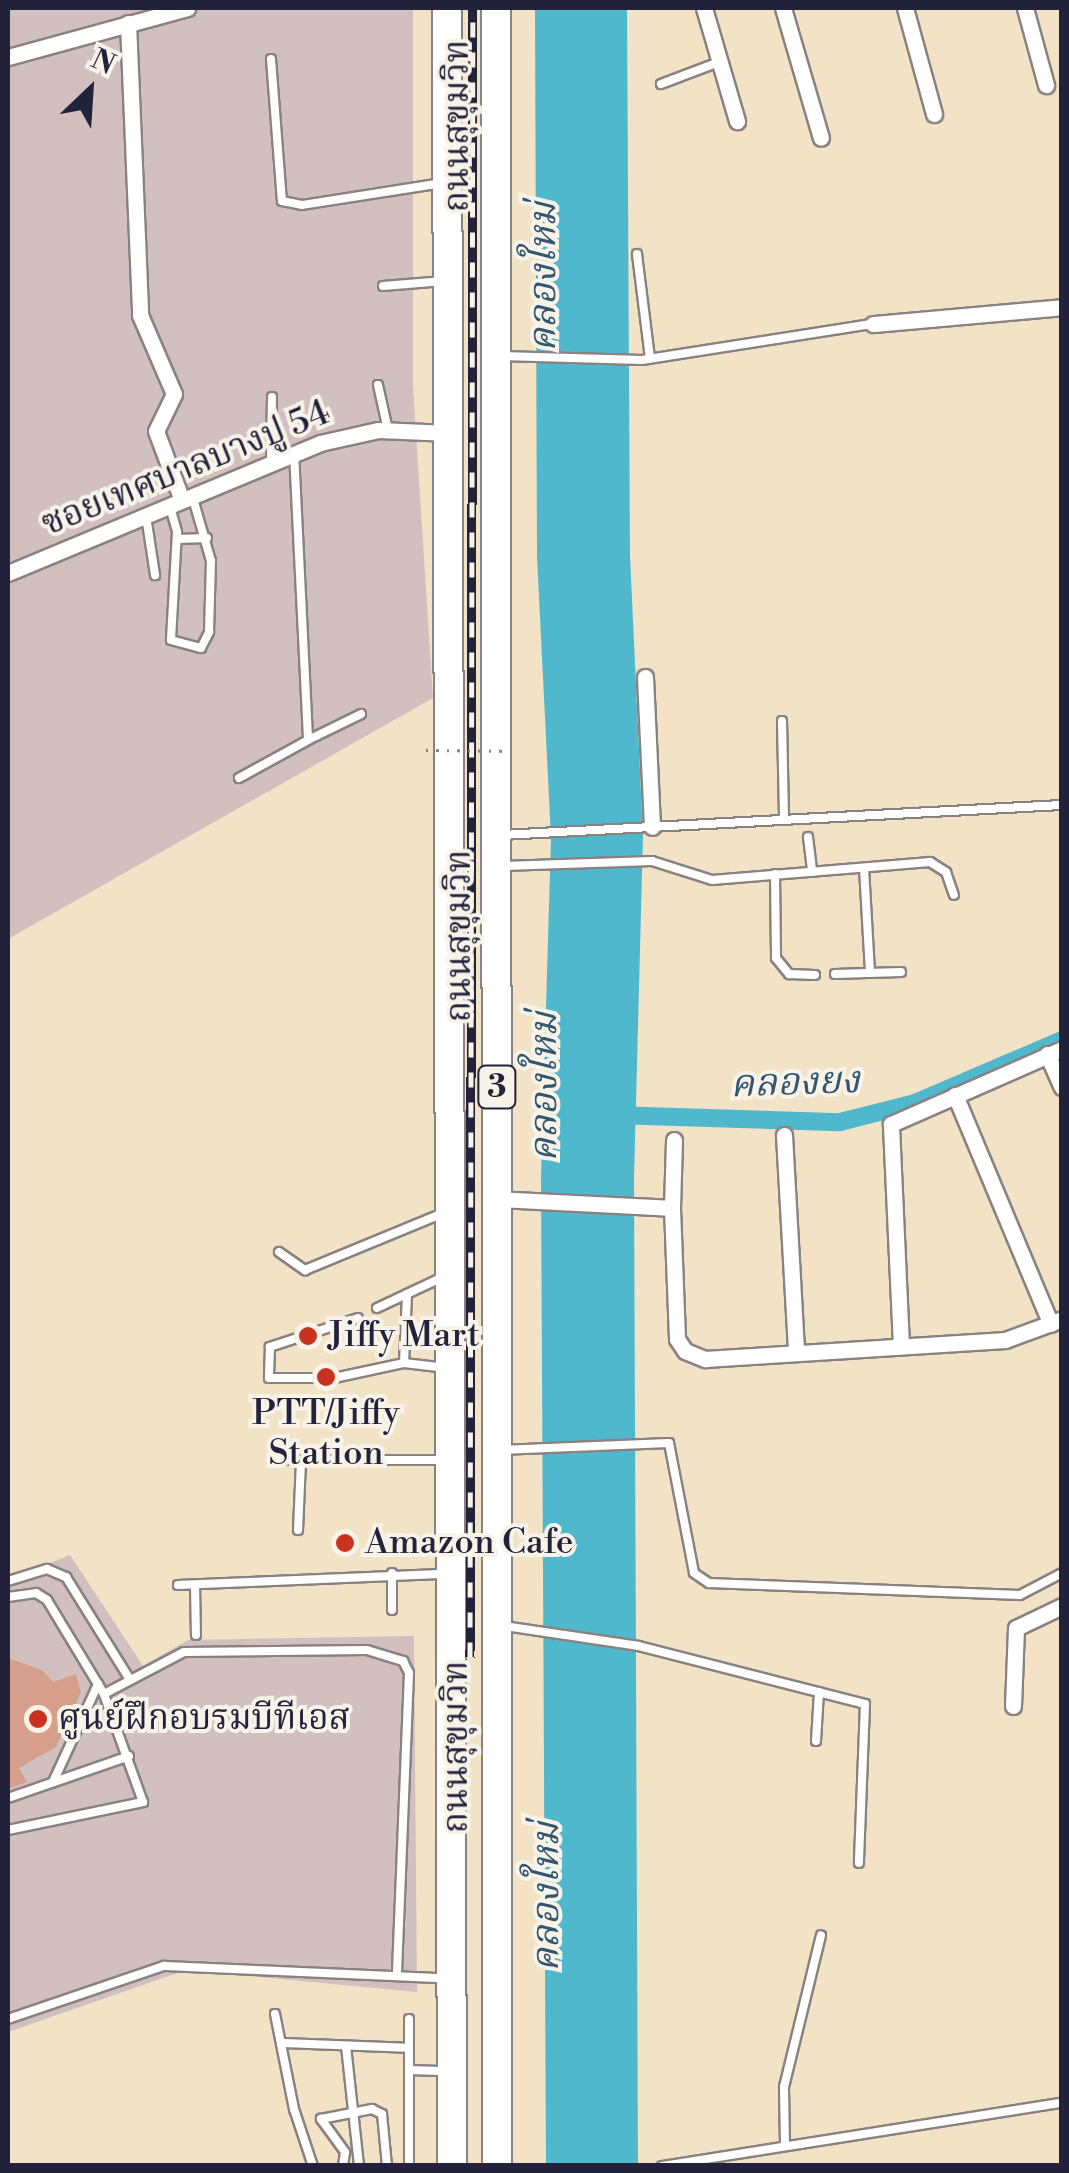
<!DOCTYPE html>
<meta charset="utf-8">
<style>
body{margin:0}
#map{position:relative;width:1069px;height:2173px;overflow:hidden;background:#f2e2c6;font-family:"Libre Bodoni","Noto Serif Thai",serif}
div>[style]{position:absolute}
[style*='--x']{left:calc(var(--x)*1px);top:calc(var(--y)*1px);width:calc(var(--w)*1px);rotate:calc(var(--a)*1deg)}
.industrial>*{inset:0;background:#d2bfc0}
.water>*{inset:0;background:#4fb8cd}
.canal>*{height:18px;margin:-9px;padding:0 9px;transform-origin:9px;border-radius:9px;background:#4fb8cd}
.building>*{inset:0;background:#d69f8b}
.roads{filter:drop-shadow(2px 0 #8a8280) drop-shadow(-2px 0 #8a8280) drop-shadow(0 2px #8a8280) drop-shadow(0 -2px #8a8280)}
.service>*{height:8px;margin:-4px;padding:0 4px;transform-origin:4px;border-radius:4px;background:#fff}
.minor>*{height:15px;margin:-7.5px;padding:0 7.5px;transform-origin:7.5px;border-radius:7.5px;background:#fff}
.trunk>*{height:28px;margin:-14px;padding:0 14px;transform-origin:14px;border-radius:14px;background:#fff}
.rail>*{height:9px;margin-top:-4.5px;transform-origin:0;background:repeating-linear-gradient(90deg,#f7f3e8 0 15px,#22223b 0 30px);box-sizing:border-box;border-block:2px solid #22223b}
.path-bridge>*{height:2.5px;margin-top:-1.25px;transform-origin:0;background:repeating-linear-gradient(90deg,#8a8280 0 2.5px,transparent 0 10.5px)}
.dots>*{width:28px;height:28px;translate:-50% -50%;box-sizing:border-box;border:5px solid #f7f3e8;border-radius:50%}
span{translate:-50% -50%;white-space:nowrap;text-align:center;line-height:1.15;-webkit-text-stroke:8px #f7f3e8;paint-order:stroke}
.shield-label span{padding:2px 8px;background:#f7f3e8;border:2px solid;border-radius:8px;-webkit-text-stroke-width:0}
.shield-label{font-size:32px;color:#22223b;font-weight:700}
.street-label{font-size:35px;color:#22223b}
.poi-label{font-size:35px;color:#22223b}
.left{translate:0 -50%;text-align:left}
.water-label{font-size:38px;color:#32566e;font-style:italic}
.frame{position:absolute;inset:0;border:10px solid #22223b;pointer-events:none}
.north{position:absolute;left:40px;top:40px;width:100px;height:100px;-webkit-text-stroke:8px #f7f3e8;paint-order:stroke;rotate:25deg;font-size:28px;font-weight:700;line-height:40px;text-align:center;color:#22223b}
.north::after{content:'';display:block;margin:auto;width:35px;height:45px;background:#22223b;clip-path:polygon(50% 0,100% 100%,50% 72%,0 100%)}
</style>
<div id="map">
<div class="industrial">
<div style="clip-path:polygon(8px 8px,413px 8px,413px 386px,433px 698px,8px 939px)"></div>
<div style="clip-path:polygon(70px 1555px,143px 1666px,188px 1640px,414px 1636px,417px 1992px,186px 1970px,8px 2032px,8px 1579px)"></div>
</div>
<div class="water">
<div style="clip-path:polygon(535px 8px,627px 8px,630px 556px,643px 835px,634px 1178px,638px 2165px,546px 2165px,541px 1177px,551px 838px,537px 557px)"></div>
</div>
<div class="canal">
<div style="--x:613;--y:1115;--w:227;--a:1.8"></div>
<div style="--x:840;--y:1122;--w:77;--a:-14.2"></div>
<div style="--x:915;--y:1103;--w:160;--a:-23.2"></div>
</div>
<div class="building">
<div style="clip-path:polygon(8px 1658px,42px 1670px,53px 1682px,76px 1674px,81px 1692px,56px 1747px,19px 1768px,27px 1782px,8px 1789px)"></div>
</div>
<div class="roads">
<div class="service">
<div style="--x:271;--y:59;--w:142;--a:85.6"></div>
<div style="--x:282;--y:201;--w:20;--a:11"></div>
<div style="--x:302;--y:205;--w:143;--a:-8.9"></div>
<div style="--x:661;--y:84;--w:62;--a:-20.8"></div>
<div style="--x:637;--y:254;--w:105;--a:82.9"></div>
<div style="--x:383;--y:286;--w:61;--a:-4.7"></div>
<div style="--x:501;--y:356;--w:141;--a:1.6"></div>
<div style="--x:642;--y:360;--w:234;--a:-8.9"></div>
<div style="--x:378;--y:385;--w:46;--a:77.5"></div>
<div style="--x:294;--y:452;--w:288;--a:87.2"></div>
<div style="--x:308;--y:740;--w:59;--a:-26.1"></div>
<div style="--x:271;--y:461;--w:64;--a:-89.1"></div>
<div style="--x:170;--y:507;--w:26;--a:74"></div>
<div style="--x:177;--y:532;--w:108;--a:93.2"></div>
<div style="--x:171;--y:640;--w:31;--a:15"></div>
<div style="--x:201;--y:648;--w:18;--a:-63"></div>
<div style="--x:209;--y:632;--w:71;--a:-88.4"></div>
<div style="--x:211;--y:561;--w:69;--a:-106.1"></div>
<div style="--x:146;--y:516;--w:60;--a:81.3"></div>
<div style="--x:177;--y:539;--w:30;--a:-2"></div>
<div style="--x:782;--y:721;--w:99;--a:88.8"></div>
<div style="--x:239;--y:778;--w:79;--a:-28.8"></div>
<div style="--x:502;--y:835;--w:561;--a:-3.07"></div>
<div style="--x:808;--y:837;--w:35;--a:83"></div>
<div style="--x:503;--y:866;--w:149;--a:-1.9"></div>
<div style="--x:652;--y:861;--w:63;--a:17.6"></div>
<div style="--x:712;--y:880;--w:219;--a:-4.7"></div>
<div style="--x:930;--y:862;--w:19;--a:32"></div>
<div style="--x:946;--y:872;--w:24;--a:71"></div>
<div style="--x:864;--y:868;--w:105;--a:86.7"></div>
<div style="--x:775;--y:874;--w:84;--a:89.3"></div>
<div style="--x:776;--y:958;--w:21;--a:51"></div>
<div style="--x:789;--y:974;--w:26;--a:2"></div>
<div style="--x:835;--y:974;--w:66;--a:-1.7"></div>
<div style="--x:279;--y:1252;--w:32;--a:35"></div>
<div style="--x:305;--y:1270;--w:147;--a:-22.4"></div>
<div style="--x:377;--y:1308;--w:75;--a:-25.2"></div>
<div style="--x:358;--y:1318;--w:93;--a:161.8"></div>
<div style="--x:270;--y:1347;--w:31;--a:92"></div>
<div style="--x:269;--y:1378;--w:65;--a:0"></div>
<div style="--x:334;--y:1378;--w:72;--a:-12.1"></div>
<div style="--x:404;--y:1363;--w:43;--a:6.6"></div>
<div style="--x:404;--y:1363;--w:69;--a:-87.5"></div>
<div style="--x:500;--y:1450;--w:169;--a:-2.4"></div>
<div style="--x:669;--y:1443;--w:132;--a:79.1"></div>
<div style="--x:694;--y:1573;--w:18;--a:34"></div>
<div style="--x:709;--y:1583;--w:311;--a:2.2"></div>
<div style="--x:1020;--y:1595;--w:47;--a:-27.6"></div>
<div style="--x:274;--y:1460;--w:169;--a:0"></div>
<div style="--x:298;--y:1530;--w:70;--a:-87.5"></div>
<div style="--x:392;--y:1573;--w:37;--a:90"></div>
<div style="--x:8;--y:1581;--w:41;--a:-17.1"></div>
<div style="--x:47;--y:1569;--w:21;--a:23"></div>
<div style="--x:66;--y:1577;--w:121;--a:58.1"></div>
<div style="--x:178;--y:1585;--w:268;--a:-2.4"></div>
<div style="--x:195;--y:1585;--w:50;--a:88.9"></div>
<div style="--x:8;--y:1597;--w:28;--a:-8"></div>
<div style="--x:36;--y:1593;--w:13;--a:32"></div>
<div style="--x:47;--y:1600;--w:110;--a:58.8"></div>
<div style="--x:104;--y:1694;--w:90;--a:-27.7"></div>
<div style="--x:184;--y:1652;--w:183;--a:-0.6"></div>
<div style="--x:367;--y:1650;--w:38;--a:17"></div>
<div style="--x:403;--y:1661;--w:13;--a:63"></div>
<div style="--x:409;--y:1673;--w:303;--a:92.3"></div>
<div style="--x:504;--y:1626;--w:136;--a:8.4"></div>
<div style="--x:639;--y:1646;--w:233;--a:14.4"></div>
<div style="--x:865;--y:1704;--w:159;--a:92.2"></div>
<div style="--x:816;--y:1741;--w:49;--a:-86.5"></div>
<div style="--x:53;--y:1782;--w:108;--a:-65.3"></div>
<div style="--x:8;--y:1798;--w:128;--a:-19.1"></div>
<div style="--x:8;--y:1830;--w:138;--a:-11.7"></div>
<div style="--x:143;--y:1802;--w:115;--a:-109.9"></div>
<div style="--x:275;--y:2014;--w:97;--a:78.7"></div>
<div style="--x:294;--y:2109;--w:60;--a:71.6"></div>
<div style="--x:8;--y:2019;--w:165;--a:-18.8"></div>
<div style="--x:164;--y:1966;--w:280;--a:2.5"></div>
<div style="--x:281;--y:2043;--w:128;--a:2.2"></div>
<div style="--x:346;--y:2046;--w:121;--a:83.8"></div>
<div style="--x:409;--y:2070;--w:51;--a:-90"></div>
<div style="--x:785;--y:2146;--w:59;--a:-91"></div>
<div style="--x:784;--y:2087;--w:156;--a:-76.3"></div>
<div style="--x:343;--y:2166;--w:14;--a:-82"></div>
<div style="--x:345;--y:2152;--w:41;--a:-126"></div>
<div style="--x:321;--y:2119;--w:52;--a:-11.1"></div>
<div style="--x:372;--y:2109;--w:11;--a:27"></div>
<div style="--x:382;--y:2114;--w:52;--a:84.5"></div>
<div style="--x:409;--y:2166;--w:96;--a:-90"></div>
<div style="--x:409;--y:2070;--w:38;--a:2"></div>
<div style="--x:662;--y:2166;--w:405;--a:-9"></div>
</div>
<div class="minor">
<div style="--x:704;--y:8;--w:118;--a:73.7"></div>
<div style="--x:783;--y:8;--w:135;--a:73.7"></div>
<div style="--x:905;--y:8;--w:110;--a:74.7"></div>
<div style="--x:1025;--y:8;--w:80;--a:74.7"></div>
<div style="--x:128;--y:23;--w:292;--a:87.6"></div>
<div style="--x:140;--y:315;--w:86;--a:66.7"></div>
<div style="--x:174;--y:394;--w:41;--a:115.9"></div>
<div style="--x:156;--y:431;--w:74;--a:69.4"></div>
<div style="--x:8;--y:57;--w:186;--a:-15.3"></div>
<div style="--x:873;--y:324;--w:190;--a:-5.1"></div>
<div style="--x:8;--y:573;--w:338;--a:-22.6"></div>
<div style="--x:320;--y:443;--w:59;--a:-12.6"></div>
<div style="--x:378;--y:430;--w:72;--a:2.4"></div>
<div style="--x:645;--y:677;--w:150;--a:87.3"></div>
<div style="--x:1047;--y:1054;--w:36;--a:66"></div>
<div style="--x:955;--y:1095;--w:248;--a:67.3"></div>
<div style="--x:784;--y:1135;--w:218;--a:86.8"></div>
<div style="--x:497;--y:1199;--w:175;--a:2.9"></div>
<div style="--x:672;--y:1208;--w:131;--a:87.8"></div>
<div style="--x:677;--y:1339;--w:14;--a:56"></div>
<div style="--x:685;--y:1351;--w:22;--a:22"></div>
<div style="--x:705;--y:1359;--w:301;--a:-3.6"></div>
<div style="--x:1005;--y:1340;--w:61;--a:-20.2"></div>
<div style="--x:672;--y:1208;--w:68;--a:-88.3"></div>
<div style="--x:901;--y:1346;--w:222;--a:-92.6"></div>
<div style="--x:891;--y:1124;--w:187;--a:-23.7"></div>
<div style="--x:1013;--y:1706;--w:78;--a:-87.8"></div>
<div style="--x:1016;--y:1628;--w:51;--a:-25.6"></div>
</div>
<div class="trunk">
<div style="--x:447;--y:8;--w:2158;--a:89.87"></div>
<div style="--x:496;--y:8;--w:2158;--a:89.97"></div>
</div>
</div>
<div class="rail">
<div style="--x:470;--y:1657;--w:1649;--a:-89.9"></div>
</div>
<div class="path-bridge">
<div style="--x:426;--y:750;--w:92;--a:0.6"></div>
</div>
<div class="dots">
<div style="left:308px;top:1336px;background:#c8321e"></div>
<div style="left:326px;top:1377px;background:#c8321e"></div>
<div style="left:345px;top:1543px;background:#c8321e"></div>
<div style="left:38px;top:1719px;background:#c8321e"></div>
</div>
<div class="shield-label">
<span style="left:497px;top:1087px">3</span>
</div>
<div class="street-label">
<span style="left:458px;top:126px;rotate:-90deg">ถนนสุขุมวิท</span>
<span style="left:186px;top:469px;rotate:-22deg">ซอยเทศบาลบางปู 54</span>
<span style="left:460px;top:936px;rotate:-90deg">ถนนสุขุมวิท</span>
<span style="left:457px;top:1747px;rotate:-90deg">ถนนสุขุมวิท</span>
</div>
<div class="poi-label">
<span class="left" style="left:328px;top:1336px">Jiffy Mart</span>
<span style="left:326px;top:1434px">PTT/Jiffy<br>Station</span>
<span class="left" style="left:365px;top:1543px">Amazon Cafe</span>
<span class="left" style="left:58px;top:1719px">ศูนย์ฝึกอบรมบีทีเอส</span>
</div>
<div class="water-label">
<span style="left:544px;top:277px;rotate:-90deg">คลองใหม่</span>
<span style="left:795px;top:1083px;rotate:-2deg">คลองยง</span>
<span style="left:545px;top:1087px;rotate:-90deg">คลองใหม่</span>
<span style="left:547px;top:1897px;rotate:-90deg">คลองใหม่</span>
</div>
<div class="frame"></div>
<div class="north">N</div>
</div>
